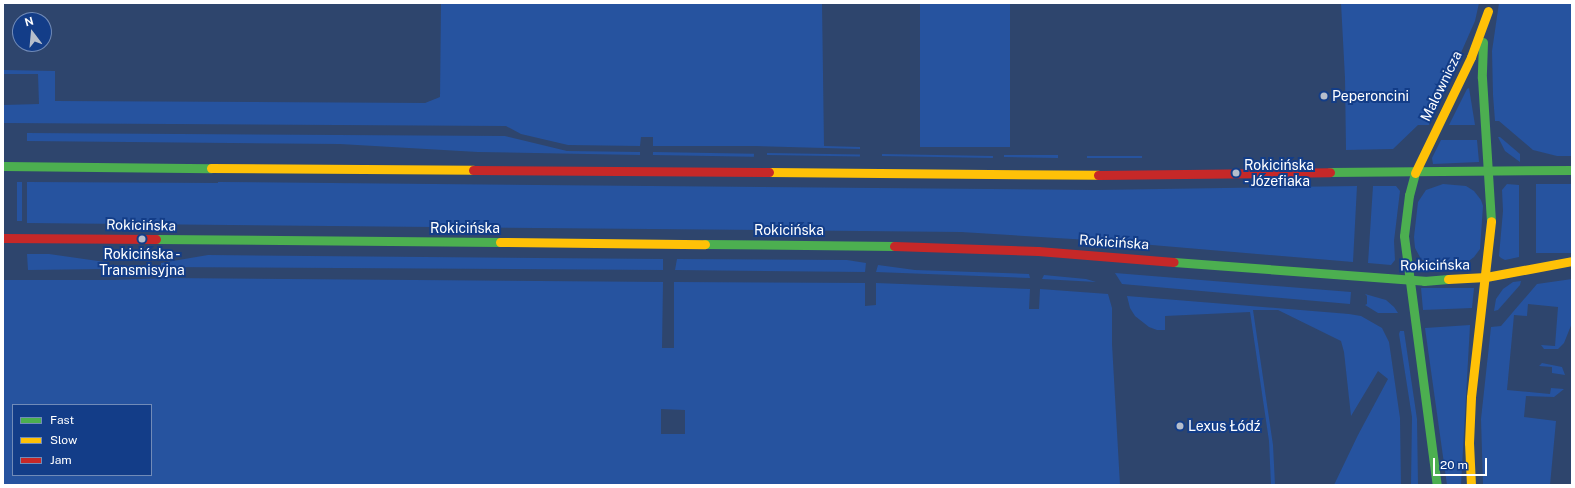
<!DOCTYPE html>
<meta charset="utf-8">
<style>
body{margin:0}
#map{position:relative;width:1575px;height:488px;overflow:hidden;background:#2e456d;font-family:"Public Sans",sans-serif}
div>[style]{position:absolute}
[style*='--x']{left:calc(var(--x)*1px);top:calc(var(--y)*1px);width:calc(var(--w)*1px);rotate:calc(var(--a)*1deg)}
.green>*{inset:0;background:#26539f;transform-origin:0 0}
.fast>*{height:9px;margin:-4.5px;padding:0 4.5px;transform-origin:4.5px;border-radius:4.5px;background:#4caf50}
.slow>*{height:9px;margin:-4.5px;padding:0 4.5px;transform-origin:4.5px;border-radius:4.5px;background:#ffc107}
.jam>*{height:9px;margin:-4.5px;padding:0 4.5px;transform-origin:4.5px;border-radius:4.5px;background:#c62828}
.dots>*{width:11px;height:11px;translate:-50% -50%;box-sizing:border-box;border:2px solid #133d88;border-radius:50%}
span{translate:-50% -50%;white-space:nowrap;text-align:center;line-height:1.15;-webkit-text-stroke:4px #133d88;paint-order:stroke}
.street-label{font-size:14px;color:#fff}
.poi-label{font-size:14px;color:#fff}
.left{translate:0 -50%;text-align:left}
.frame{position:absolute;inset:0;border:4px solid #fff;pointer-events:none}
.legend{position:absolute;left:12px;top:404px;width:140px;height:72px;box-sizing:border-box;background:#133d88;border:1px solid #718bb8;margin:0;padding:5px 7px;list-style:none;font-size:12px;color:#fff}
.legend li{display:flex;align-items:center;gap:8px;height:20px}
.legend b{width:20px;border:1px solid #718bb8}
.north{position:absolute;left:12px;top:12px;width:40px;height:40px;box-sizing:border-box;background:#133d88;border:1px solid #718bb8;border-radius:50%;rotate:344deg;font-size:11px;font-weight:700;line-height:16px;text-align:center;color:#fff}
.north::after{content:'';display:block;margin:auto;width:14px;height:18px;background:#b6becc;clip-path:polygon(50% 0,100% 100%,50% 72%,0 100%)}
.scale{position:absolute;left:1433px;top:458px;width:54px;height:18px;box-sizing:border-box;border:2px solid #fff;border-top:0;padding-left:5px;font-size:12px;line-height:14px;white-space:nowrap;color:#fff;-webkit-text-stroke:3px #133d88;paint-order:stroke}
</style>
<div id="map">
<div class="green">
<div style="clip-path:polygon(441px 3px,822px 3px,824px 146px,860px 147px,860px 149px,754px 146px,653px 146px,653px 137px,641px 137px,640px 146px,568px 145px,521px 134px,506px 126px,3px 123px,3px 84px,4px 105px,39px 104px,38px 74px,3px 74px,3px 70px,55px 71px,55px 101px,425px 103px,440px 97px)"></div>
<div style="left:920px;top:3px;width:90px;height:144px"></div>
<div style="clip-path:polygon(1341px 3px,1479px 3px,1475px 21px,1429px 125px,1418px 125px,1393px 149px,1346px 150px,1345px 78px)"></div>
<div style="clip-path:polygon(1499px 3px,1572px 3px,1572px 156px,1557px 156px,1533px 150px,1499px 121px,1495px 121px,1493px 95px,1492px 51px)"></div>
<div style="clip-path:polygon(1469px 88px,1475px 125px,1449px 125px,1467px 89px)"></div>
<div style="clip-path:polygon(27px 133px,505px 136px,567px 151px,640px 152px,640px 155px,478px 152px,340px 144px,27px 141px)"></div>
<div style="clip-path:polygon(1498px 137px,1500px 137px,1520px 154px,1520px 162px,1505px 151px)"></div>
<div style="clip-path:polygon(1441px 140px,1477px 140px,1479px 162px,1433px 164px,1432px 158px)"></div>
<div style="left:653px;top:152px;width:101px;height:3px;rotate:1deg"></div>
<div style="left:767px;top:153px;width:93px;height:2px;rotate:1deg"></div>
<div style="left:882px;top:154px;width:111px;height:2px;rotate:1deg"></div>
<div style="clip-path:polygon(1004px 155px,1058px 155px,1058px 158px,1004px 157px)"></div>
<div style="left:1087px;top:156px;width:55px;height:2px"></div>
<div style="left:17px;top:182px;width:5px;height:39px"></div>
<div style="clip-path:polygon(27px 182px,218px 183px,218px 182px,1096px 190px,1357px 186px,1353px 262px,1105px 241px,961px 232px,27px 223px)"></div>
<div style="clip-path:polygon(1443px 184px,1466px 186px,1474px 191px,1481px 200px,1483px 206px,1480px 249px,1474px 257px,1465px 264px,1452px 266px,1432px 265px,1421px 259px,1415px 248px,1414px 237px,1418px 202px,1426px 190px)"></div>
<div style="clip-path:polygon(1507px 184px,1519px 185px,1519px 257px,1505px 260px,1501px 258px,1499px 256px,1503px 211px,1502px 190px)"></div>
<div style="left:1536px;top:184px;width:36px;height:69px"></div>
<div style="clip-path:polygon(1373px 186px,1396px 186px,1400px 191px,1394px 241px,1395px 260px,1391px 265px,1368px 263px)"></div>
<div style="clip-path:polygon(27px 254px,49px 254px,105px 262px,105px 269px,28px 270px)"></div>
<div style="clip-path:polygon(208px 255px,663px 259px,663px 270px,161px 267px,161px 263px)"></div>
<div style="clip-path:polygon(677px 259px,847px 260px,866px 263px,865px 272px,675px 270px)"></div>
<div style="clip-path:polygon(878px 265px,915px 270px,1029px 274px,1030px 278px,876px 272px)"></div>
<div style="clip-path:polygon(1115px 273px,1351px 292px,1350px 304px,1122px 284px)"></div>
<div style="clip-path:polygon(1044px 275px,1086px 279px,1096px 282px,1042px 279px)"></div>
<div style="clip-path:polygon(evenodd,167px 278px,663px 282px,662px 348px,674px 348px,674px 282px,865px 283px,865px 306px,876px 305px,876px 283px,1030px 289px,1029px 309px,1039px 309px,1040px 289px,1108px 294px,1112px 308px,1112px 344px,1120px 485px,3px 485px,3px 280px,113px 280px,167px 278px,13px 405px,151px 405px,151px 475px,13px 475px,13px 405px,167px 278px,661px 409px,685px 410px,685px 434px,661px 434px,661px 409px)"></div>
<div style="clip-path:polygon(1572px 279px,1572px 323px,1564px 343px,1558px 349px,1544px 349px,1541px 345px,1555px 346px,1558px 307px,1528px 304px,1527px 316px,1514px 315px,1507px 390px,1550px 394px,1551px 388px,1564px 389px,1554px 397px,1526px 396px,1524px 417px,1556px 421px,1550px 485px,1483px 485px,1481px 419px,1491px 327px,1501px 326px,1537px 284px)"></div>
<div style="clip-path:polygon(1521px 281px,1520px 285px,1498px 310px,1494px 311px,1496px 299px,1503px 289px,1513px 282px)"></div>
<div style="clip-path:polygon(1421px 288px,1474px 288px,1472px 308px,1423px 310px)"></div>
<div style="clip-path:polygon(1365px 294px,1386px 300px,1394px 307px,1398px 313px,1378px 313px,1365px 305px,1367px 304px,1367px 296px)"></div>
<div style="clip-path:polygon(1127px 296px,1349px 314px,1361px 316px,1382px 328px,1389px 342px,1400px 418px,1401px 485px,1334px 485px,1358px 435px,1388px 379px,1378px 371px,1351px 416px,1344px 352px,1341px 341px,1278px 310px,1253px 310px,1273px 445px,1275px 485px,1271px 485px,1269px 441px,1250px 312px,1165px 316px,1165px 330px,1157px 330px,1149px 327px,1135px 316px,1130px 308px)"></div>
<div style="clip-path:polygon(1470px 325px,1461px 485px,1447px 485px,1425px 328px)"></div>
<div style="clip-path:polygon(1400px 331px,1404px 331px,1417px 419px,1418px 485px,1411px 485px,1412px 417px,1399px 334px)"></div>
<div style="clip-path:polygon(1542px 363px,1562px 367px,1565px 375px,1552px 373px,1552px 367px,1539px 366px)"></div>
</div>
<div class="fast">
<div style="--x:1483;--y:42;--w:36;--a:92"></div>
<div style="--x:1482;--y:78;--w:143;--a:86.4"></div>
<div style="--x:3;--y:166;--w:208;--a:0.6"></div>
<div style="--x:1330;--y:172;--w:242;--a:-0.5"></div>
<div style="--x:1415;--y:173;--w:23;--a:105"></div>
<div style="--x:1409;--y:195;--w:41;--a:97"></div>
<div style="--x:1404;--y:236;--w:251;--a:82.5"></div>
<div style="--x:156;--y:239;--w:344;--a:0.5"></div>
<div style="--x:705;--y:244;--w:189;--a:0.6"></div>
<div style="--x:1174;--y:262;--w:251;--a:4.3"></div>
<div style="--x:1424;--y:281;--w:24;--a:-5"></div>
</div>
<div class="slow">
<div style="--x:211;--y:168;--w:262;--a:0.4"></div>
<div style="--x:769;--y:172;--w:329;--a:0.5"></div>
<div style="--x:1415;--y:173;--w:129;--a:-64.2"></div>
<div style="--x:1471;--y:57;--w:49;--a:-69.7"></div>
<div style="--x:500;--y:242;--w:205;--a:0.6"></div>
<div style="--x:1448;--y:279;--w:38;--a:-3"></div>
<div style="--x:1486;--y:277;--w:87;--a:-10.5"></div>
<div style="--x:1471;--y:485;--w:42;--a:-92.7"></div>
<div style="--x:1469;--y:443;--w:46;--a:-87.5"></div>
<div style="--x:1471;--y:397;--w:177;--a:-83.5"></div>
</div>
<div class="jam">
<div style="--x:473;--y:170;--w:296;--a:0.4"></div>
<div style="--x:1098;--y:175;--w:232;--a:-0.7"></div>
<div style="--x:3;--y:238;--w:153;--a:0.4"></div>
<div style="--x:894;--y:246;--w:144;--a:2"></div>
<div style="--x:1038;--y:251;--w:136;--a:4.6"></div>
</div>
<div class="dots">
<div style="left:1324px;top:96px;background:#b6becc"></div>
<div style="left:1236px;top:173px;background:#b6becc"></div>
<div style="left:142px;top:239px;background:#b6becc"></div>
<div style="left:1180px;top:426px;background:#b6becc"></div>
</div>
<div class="street-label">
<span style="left:1441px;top:86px;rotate:-64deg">Malownicza</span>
<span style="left:141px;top:225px;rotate:1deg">Rokicińska</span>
<span style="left:465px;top:228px">Rokicińska</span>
<span style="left:789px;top:230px">Rokicińska</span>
<span style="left:1114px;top:242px;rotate:4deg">Rokicińska</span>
<span style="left:1435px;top:265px;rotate:-1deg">Rokicińska</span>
</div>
<div class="poi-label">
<span class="left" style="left:1332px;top:96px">Peperoncini</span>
<span class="left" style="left:1244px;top:173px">Rokicińska<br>- Józefiaka</span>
<span style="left:142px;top:262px">Rokicińska -<br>Transmisyjna</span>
<span class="left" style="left:1188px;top:426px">Lexus Łódź</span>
</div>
<div class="frame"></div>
<ul class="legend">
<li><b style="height:5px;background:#4caf50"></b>Fast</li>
<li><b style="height:5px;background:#ffc107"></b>Slow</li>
<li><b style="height:5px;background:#c62828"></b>Jam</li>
</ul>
<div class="north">N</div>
<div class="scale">20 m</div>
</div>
